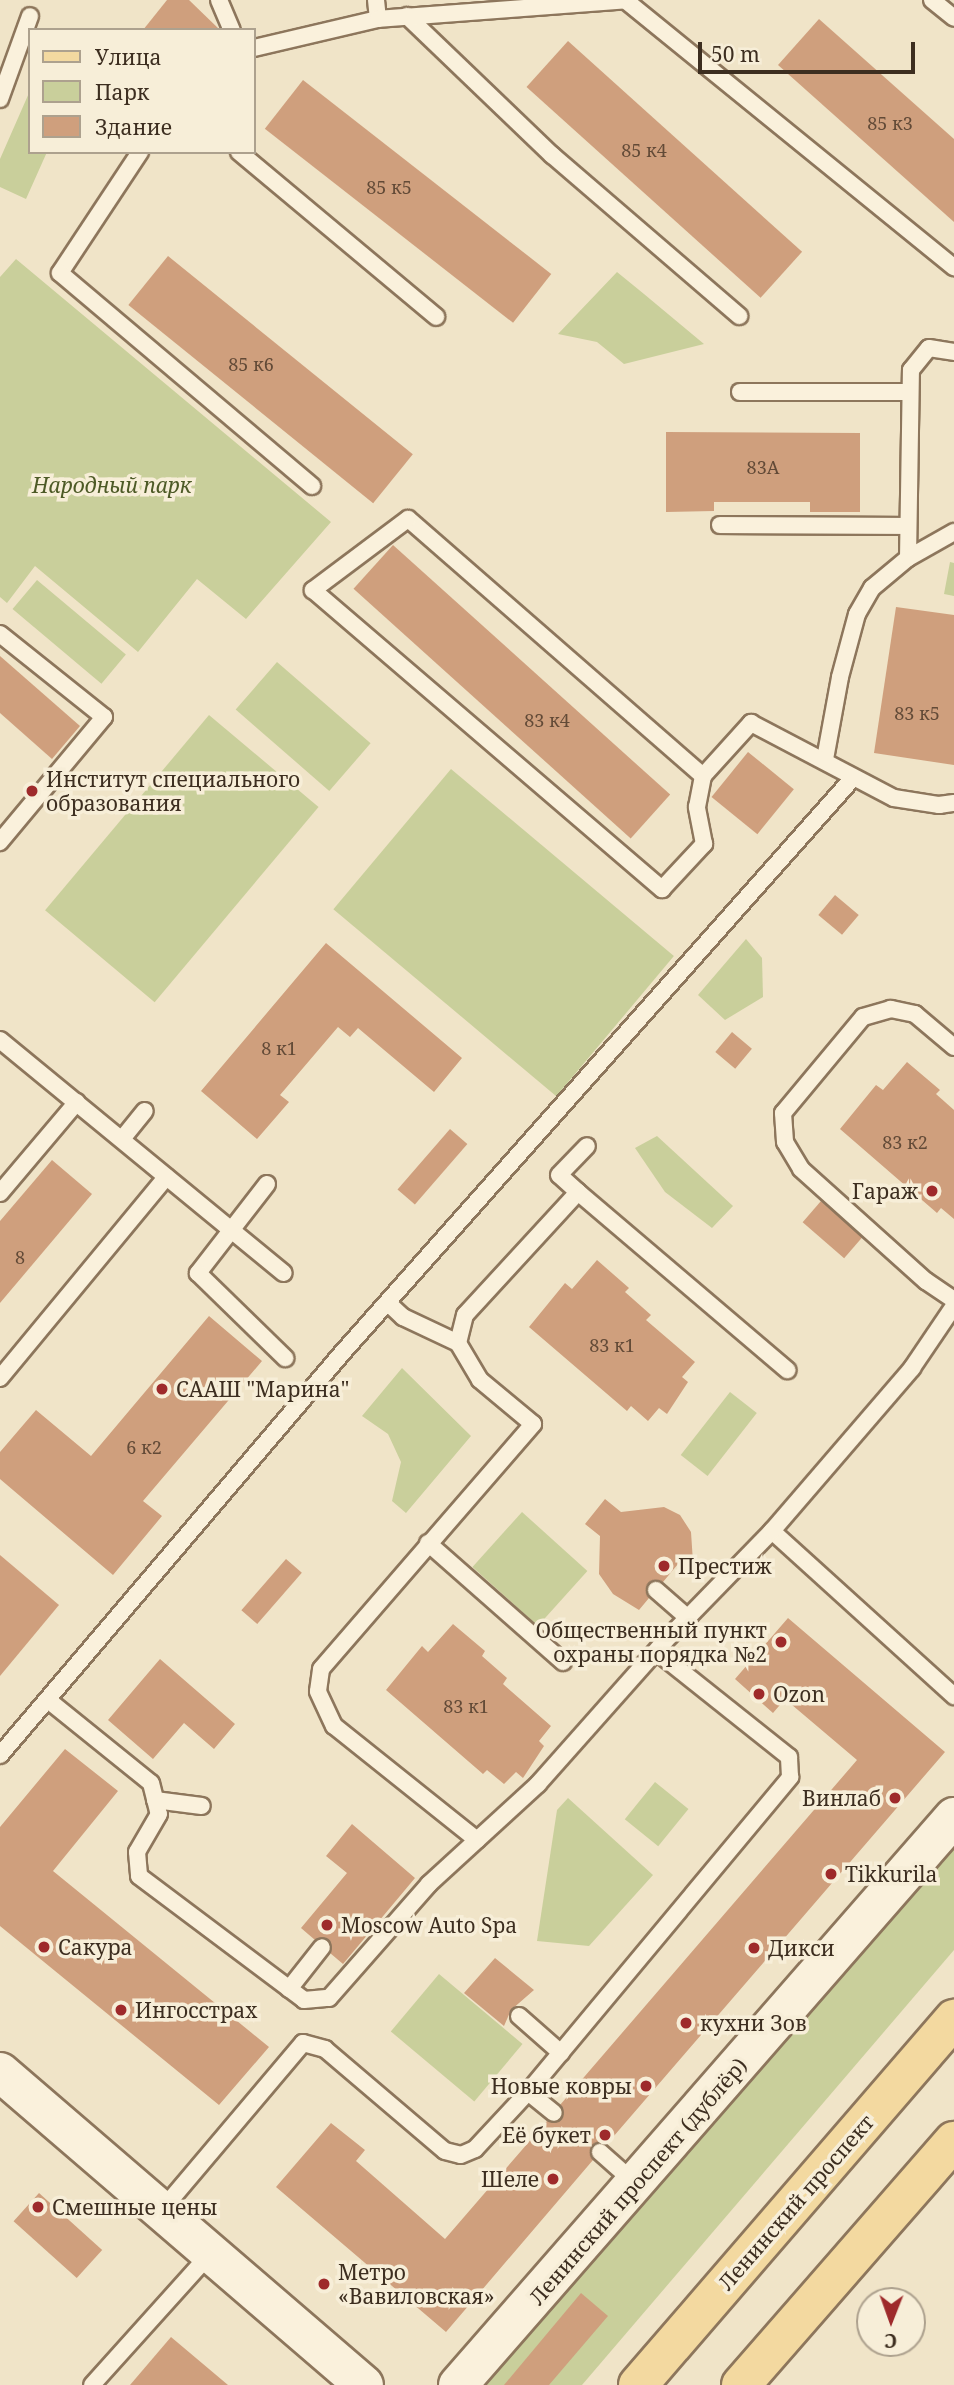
<!DOCTYPE html>
<meta charset="utf-8">
<style>
body{margin:0}
#map{position:relative;width:954px;height:2385px;overflow:hidden;background:#f0e4c8;font-family:"Noto Serif",serif}
div>[style]{position:absolute}
[style*='--x']{left:calc(var(--x)*1px);top:calc(var(--y)*1px);width:calc(var(--w)*1px);rotate:calc(var(--a)*1deg)}
.green>*{inset:0;background:#c9cf9b;transform-origin:0 0}
.building>*{inset:0;background:#cf9f7d;transform-origin:0 0}
.roads{filter:drop-shadow(2px 0 #8d765c) drop-shadow(-2px 0 #8d765c) drop-shadow(0 2px #8d765c) drop-shadow(0 -2px #8d765c)}
.lane>*{height:16px;margin:-8px;padding:0 8px;transform-origin:8px;border-radius:8px;background:#faf1dc}
.secondary>*{height:38px;margin:-19px;padding:0 19px;transform-origin:19px;border-radius:19px;background:#faf1dc}
.primary>*{height:38px;margin:-19px;padding:0 19px;transform-origin:19px;border-radius:19px;background:#f3d9a0}
.dots>*{width:19px;height:19px;translate:-50% -50%;box-sizing:border-box;border:4px solid #f7eed8;border-radius:50%}
span{translate:-50% -50%;white-space:nowrap;text-align:center;line-height:1.15;-webkit-text-stroke:7px #f7eed8;paint-order:stroke}
.number-label{font-size:18px;color:#624a37}
.number-label span{-webkit-text-stroke-width:0}
.park-label{font-size:21px;color:#4d5a26;font-style:italic}
.poi-label{font-size:21px;color:#3d2e20}
.left{translate:0 -50%;text-align:left}
.right{translate:-100% -50%;text-align:right}
.street-label{font-size:21px;color:#3d2e20}
.legend{position:absolute;left:28px;top:28px;width:228px;height:126px;box-sizing:border-box;background:#f7eed8;border:2px solid #ada18e;margin:0;padding:9px 12px;list-style:none;font-size:21px;color:#3d2e20}
.legend li{display:flex;align-items:center;gap:14px;height:35px}
.legend b{width:35px;border:2px solid #ada18e}
.north{position:absolute;left:856px;top:2287px;width:70px;height:70px;box-sizing:border-box;background:#f7eed8;border:2px solid #ada18e;border-radius:50%;rotate:181deg;font-size:19px;font-weight:700;line-height:28px;text-align:center;color:#3d2e20}
.north::after{content:'';display:block;margin:auto;width:24px;height:32px;background:#9e2a2b;clip-path:polygon(50% 0,100% 100%,50% 72%,0 100%)}
.scale{position:absolute;left:698px;top:42px;width:217px;height:32px;box-sizing:border-box;border:4px solid #3d2e20;border-top:0;padding-left:9px;font-size:21px;line-height:24px;white-space:nowrap;color:#3d2e20;-webkit-text-stroke:5px #f7eed8;paint-order:stroke}
</style>
<div id="map">
<div class="green">
<div style="clip-path:polygon(29px 93px,30px 152px,47px 152px,26px 199px,0 187px,0 159px)"></div>
<div style="clip-path:polygon(16px 259px,331px 522px,246px 619px,197px 579px,138px 652px,35px 566px,7px 603px,0 597px,0 277px)"></div>
<div style="clip-path:polygon(617px 272px,644px 294px,704px 344px,624px 364px,597px 342px,558px 334px)"></div>
<div style="clip-path:polygon(950px 562px,954px 563px,954px 596px,944px 594px)"></div>
<div style="left:37px;top:580px;width:116px;height:38px;rotate:40deg"></div>
<div style="left:277px;top:662px;width:124px;height:63px;rotate:41deg"></div>
<div style="left:209px;top:715px;width:143px;height:255px;rotate:40deg"></div>
<div style="left:451px;top:769px;width:291px;height:183px;rotate:40deg"></div>
<div style="clip-path:polygon(746px 939px,762px 958px,763px 997px,725px 1020px,698px 995px)"></div>
<div style="clip-path:polygon(657px 1136px,733px 1206px,712px 1228px,665px 1192px,635px 1148px)"></div>
<div style="clip-path:polygon(402px 1368px,471px 1436px,406px 1513px,392px 1501px,401px 1462px,388px 1434px,362px 1416px)"></div>
<div style="left:730px;top:1392px;width:34px;height:80px;rotate:38deg"></div>
<div style="left:522px;top:1512px;width:88px;height:74px;rotate:42deg"></div>
<div style="left:655px;top:1782px;width:43px;height:48px;rotate:39deg"></div>
<div style="clip-path:polygon(568px 1798px,653px 1875px,589px 1946px,537px 1941px,557px 1810px)"></div>
<div style="clip-path:polygon(954px 1837px,954px 1950px,582px 2385px,477px 2385px)"></div>
<div style="left:439px;top:1974px;width:109px;height:75px;rotate:40deg"></div>
</div>
<div class="building">
<div style="clip-path:polygon(167px 0,189px 0,220px 30px,143px 30px)"></div>
<div style="clip-path:polygon(819px 19px,954px 139px,954px 222px,778px 65px)"></div>
<div style="left:568px;top:41px;width:315px;height:62px;rotate:42deg"></div>
<div style="left:303px;top:80px;width:315px;height:62px;rotate:38deg"></div>
<div style="left:168px;top:256px;width:315px;height:63px;rotate:39deg"></div>
<div style="clip-path:polygon(666px 432px,860px 433px,860px 512px,810px 512px,810px 502px,714px 502px,714px 511px,666px 512px)"></div>
<div style="left:393px;top:545px;width:373px;height:59px;rotate:42deg"></div>
<div style="clip-path:polygon(896px 607px,954px 615px,954px 765px,874px 753px)"></div>
<div style="clip-path:polygon(0 656px,80px 726px,52px 759px,0 713px)"></div>
<div style="left:748px;top:752px;width:59px;height:58px;rotate:39deg"></div>
<div style="left:835px;top:895px;width:31px;height:26px;rotate:40deg"></div>
<div style="clip-path:polygon(326px 943px,462px 1058px,434px 1092px,358px 1028px,350px 1037px,338px 1027px,280px 1095px,289px 1102px,257px 1139px,201px 1091px)"></div>
<div style="left:732px;top:1032px;width:26px;height:26px;rotate:40deg"></div>
<div style="clip-path:polygon(907px 1062px,940px 1090px,936px 1094px,954px 1110px,954px 1219px,941px 1208px,937px 1213px,840px 1129px,876px 1085px,883px 1090px)"></div>
<div style="left:450px;top:1129px;width:23px;height:80px;rotate:41deg"></div>
<div style="clip-path:polygon(52px 1160px,92px 1194px,0 1303px,0 1221px)"></div>
<div style="left:821px;top:1201px;width:55px;height:28px;rotate:41deg"></div>
<div style="clip-path:polygon(597px 1260px,629px 1288px,625px 1292px,651px 1315px,646px 1320px,695px 1362px,682px 1377px,688px 1382px,667px 1414px,659px 1408px,648px 1421px,631px 1406px,627px 1411px,529px 1327px,565px 1283px,572px 1289px)"></div>
<div style="clip-path:polygon(209px 1316px,262px 1361px,143px 1501px,162px 1516px,113px 1575px,0 1479px,0 1452px,36px 1410px,91px 1456px)"></div>
<div style="clip-path:polygon(605px 1499px,621px 1512px,664px 1507px,680px 1515px,691px 1532px,694px 1577px,678px 1564px,663px 1582px,648px 1584px,649px 1598px,639px 1610px,613px 1594px,599px 1574px,600px 1536px,585px 1524px)"></div>
<div style="clip-path:polygon(0 1555px,59px 1605px,0 1676px)"></div>
<div style="left:286px;top:1559px;width:21px;height:68px;rotate:41deg"></div>
<div style="clip-path:polygon(788px 1618px,945px 1752px,607px 2144px,592px 2146px,593px 2160px,446px 2332px,276px 2187px,331px 2123px,365px 2150px,356px 2161px,445px 2239px,547px 2121px,562px 2120px,560px 2105px,857px 1760px,785px 1699px,773px 1713px,735px 1679px)"></div>
<div style="clip-path:polygon(453px 1624px,485px 1651px,482px 1656px,507px 1678px,503px 1684px,551px 1726px,539px 1741px,544px 1746px,523px 1778px,516px 1772px,504px 1784px,487px 1770px,483px 1774px,386px 1690px,422px 1646px,428px 1652px)"></div>
<div style="clip-path:polygon(160px 1659px,235px 1724px,214px 1749px,184px 1723px,153px 1759px,108px 1720px)"></div>
<div style="clip-path:polygon(65px 1749px,118px 1791px,53px 1871px,269px 2047px,219px 2105px,0 1926px,0 1827px)"></div>
<div style="clip-path:polygon(352px 1824px,415px 1878px,343px 1964px,330px 1953px,329px 1939px,315px 1940px,301px 1928px,347px 1873px,326px 1856px)"></div>
<div style="clip-path:polygon(495px 1958px,534px 1990px,511px 2010px,504px 2026px,464px 1993px)"></div>
<div style="left:39px;top:2193px;width:85px;height:38px;rotate:42deg"></div>
<div style="clip-path:polygon(581px 2293px,608px 2316px,549px 2385px,504px 2385px)"></div>
<div style="clip-path:polygon(171px 2337px,228px 2385px,130px 2385px)"></div>
</div>
<div class="roads">
<div class="lane">
<div style="--x:219;--y:0;--w:33;--a:67"></div>
<div style="--x:376;--y:0;--w:19;--a:84"></div>
<div style="--x:625;--y:0;--w:424;--a:39.1"></div>
<div style="--x:932;--y:0;--w:28;--a:39"></div>
<div style="--x:407;--y:16;--w:201;--a:43.8"></div>
<div style="--x:552;--y:155;--w:247;--a:40.7"></div>
<div style="--x:254;--y:48;--w:127;--a:-13.2"></div>
<div style="--x:378;--y:19;--w:251;--a:-4.3"></div>
<div style="--x:0;--y:99;--w:88;--a:-70.1"></div>
<div style="--x:140;--y:152;--w:145;--a:123.5"></div>
<div style="--x:60;--y:273;--w:330;--a:40.2"></div>
<div style="--x:239;--y:152;--w:257;--a:39.9"></div>
<div style="--x:740;--y:392;--w:169;--a:0"></div>
<div style="--x:720;--y:525;--w:188;--a:0.3"></div>
<div style="--x:908;--y:558;--w:188;--a:-89.1"></div>
<div style="--x:911;--y:370;--w:28;--a:-51"></div>
<div style="--x:929;--y:348;--w:25;--a:9"></div>
<div style="--x:0;--y:634;--w:133;--a:38.6"></div>
<div style="--x:104;--y:717;--w:163;--a:129.8"></div>
<div style="--x:825;--y:759;--w:83;--a:-79.6"></div>
<div style="--x:840;--y:677;--w:65;--a:-74.9"></div>
<div style="--x:857;--y:614;--w:30;--a:-60"></div>
<div style="--x:872;--y:588;--w:47;--a:-39.8"></div>
<div style="--x:908;--y:558;--w:53;--a:-29.5"></div>
<div style="--x:703;--y:776;--w:391;--a:-138.9"></div>
<div style="--x:408;--y:519;--w:119;--a:143.2"></div>
<div style="--x:313;--y:590;--w:460;--a:40.6"></div>
<div style="--x:662;--y:889;--w:62;--a:-47"></div>
<div style="--x:704;--y:844;--w:38;--a:-101"></div>
<div style="--x:697;--y:807;--w:32;--a:-79"></div>
<div style="--x:703;--y:776;--w:72;--a:-47.8"></div>
<div style="--x:751;--y:723;--w:161;--a:27.7"></div>
<div style="--x:894;--y:798;--w:46;--a:8.8"></div>
<div style="--x:939;--y:805;--w:15;--a:-8"></div>
<div style="--x:0;--y:1040;--w:367;--a:39.4"></div>
<div style="--x:954;--y:1047;--w:51;--a:-139.8"></div>
<div style="--x:915;--y:1014;--w:25;--a:-168"></div>
<div style="--x:891;--y:1009;--w:29;--a:164"></div>
<div style="--x:863;--y:1017;--w:125;--a:129.8"></div>
<div style="--x:783;--y:1113;--w:29;--a:86"></div>
<div style="--x:785;--y:1142;--w:31;--a:59"></div>
<div style="--x:801;--y:1169;--w:168;--a:41.9"></div>
<div style="--x:926;--y:1281;--w:34;--a:34"></div>
<div style="--x:122;--y:1139;--w:36;--a:-51"></div>
<div style="--x:267;--y:1184;--w:113;--a:127.8"></div>
<div style="--x:198;--y:1273;--w:122;--a:44.3"></div>
<div style="--x:578;--y:1192;--w:275;--a:40.4"></div>
<div style="--x:0;--y:1193;--w:119;--a:-49.8"></div>
<div style="--x:388;--y:1303;--w:21;--a:43"></div>
<div style="--x:403;--y:1317;--w:61;--a:25.3"></div>
<div style="--x:0;--y:1378;--w:261;--a:-50.4"></div>
<div style="--x:772;--y:1531;--w:246;--a:42.2"></div>
<div style="--x:428;--y:1543;--w:180;--a:41.4"></div>
<div style="--x:656;--y:1590;--w:43;--a:41.2"></div>
<div style="--x:48;--y:1700;--w:132;--a:38.9"></div>
<div style="--x:151;--y:1783;--w:32;--a:76"></div>
<div style="--x:159;--y:1814;--w:44;--a:120.1"></div>
<div style="--x:137;--y:1852;--w:24;--a:85"></div>
<div style="--x:139;--y:1876;--w:206;--a:36.9"></div>
<div style="--x:304;--y:2000;--w:25;--a:-5"></div>
<div style="--x:329;--y:1998;--w:152;--a:-48.7"></div>
<div style="--x:429;--y:1884;--w:148;--a:-42.5"></div>
<div style="--x:538;--y:1784;--w:190;--a:-48.4"></div>
<div style="--x:664;--y:1642;--w:155;--a:-45.8"></div>
<div style="--x:772;--y:1531;--w:215;--a:-49.3"></div>
<div style="--x:912;--y:1368;--w:75;--a:-55.9"></div>
<div style="--x:0;--y:1755;--w:529;--a:-49.6"></div>
<div style="--x:343;--y:1352;--w:768;--a:-48.38"></div>
<div style="--x:155;--y:1800;--w:47;--a:7.3"></div>
<div style="--x:477;--y:1840;--w:183;--a:-141.4"></div>
<div style="--x:334;--y:1726;--w:38;--a:-115"></div>
<div style="--x:318;--y:1691;--w:22;--a:-82"></div>
<div style="--x:321;--y:1669;--w:324;--a:-49.1"></div>
<div style="--x:533;--y:1424;--w:69;--a:-140.3"></div>
<div style="--x:480;--y:1380;--w:43;--a:-120.7"></div>
<div style="--x:458;--y:1343;--w:29;--a:-76"></div>
<div style="--x:465;--y:1315;--w:167;--a:-47.4"></div>
<div style="--x:578;--y:1192;--w:25;--a:-138"></div>
<div style="--x:559;--y:1175;--w:40;--a:-46"></div>
<div style="--x:289;--y:1989;--w:53;--a:-51.8"></div>
<div style="--x:519;--y:2016;--w:56;--a:41.4"></div>
<div style="--x:528;--y:2092;--w:33;--a:39"></div>
<div style="--x:600;--y:2152;--w:47;--a:41.5"></div>
<div style="--x:161;--y:2211;--w:220;--a:-49.8"></div>
<div style="--x:303;--y:2043;--w:23;--a:15"></div>
<div style="--x:325;--y:2049;--w:157;--a:40.4"></div>
<div style="--x:445;--y:2151;--w:16;--a:14"></div>
<div style="--x:461;--y:2155;--w:15;--a:-23"></div>
<div style="--x:475;--y:2149;--w:78;--a:-47.1"></div>
<div style="--x:528;--y:2092;--w:410;--a:-50.2"></div>
<div style="--x:790;--y:1777;--w:20;--a:-93"></div>
<div style="--x:789;--y:1757;--w:169;--a:-141.5"></div>
<div style="--x:92;--y:2385;--w:178;--a:-48"></div>
</div>
<div class="secondary">
<div style="--x:0;--y:2072;--w:480;--a:40.7"></div>
<div style="--x:458;--y:2385;--w:754;--a:-48.87"></div>
</div>
<div class="primary">
<div style="--x:638;--y:2385;--w:484;--a:-49.2"></div>
<div style="--x:741;--y:2385;--w:324;--a:-48.9"></div>
</div>
</div>
<div class="dots">
<div style="left:32px;top:791px;background:#9e2a2b"></div>
<div style="left:932px;top:1191px;background:#9e2a2b"></div>
<div style="left:162px;top:1389px;background:#9e2a2b"></div>
<div style="left:664px;top:1566px;background:#9e2a2b"></div>
<div style="left:781px;top:1642px;background:#9e2a2b"></div>
<div style="left:759px;top:1694px;background:#9e2a2b"></div>
<div style="left:895px;top:1798px;background:#9e2a2b"></div>
<div style="left:831px;top:1874px;background:#9e2a2b"></div>
<div style="left:327px;top:1925px;background:#9e2a2b"></div>
<div style="left:44px;top:1947px;background:#9e2a2b"></div>
<div style="left:754px;top:1948px;background:#9e2a2b"></div>
<div style="left:121px;top:2010px;background:#9e2a2b"></div>
<div style="left:686px;top:2023px;background:#9e2a2b"></div>
<div style="left:646px;top:2086px;background:#9e2a2b"></div>
<div style="left:605px;top:2135px;background:#9e2a2b"></div>
<div style="left:553px;top:2179px;background:#9e2a2b"></div>
<div style="left:38px;top:2207px;background:#9e2a2b"></div>
<div style="left:324px;top:2284px;background:#9e2a2b"></div>
</div>
<div class="number-label">
<span style="left:890px;top:123px">85 к3</span>
<span style="left:644px;top:150px">85 к4</span>
<span style="left:389px;top:187px">85 к5</span>
<span style="left:251px;top:364px">85 к6</span>
<span style="left:763px;top:467px">83А</span>
<span style="left:917px;top:713px">83 к5</span>
<span style="left:547px;top:720px">83 к4</span>
<span style="left:279px;top:1048px">8 к1</span>
<span style="left:905px;top:1142px">83 к2</span>
<span style="left:20px;top:1257px">8</span>
<span style="left:612px;top:1345px">83 к1</span>
<span style="left:144px;top:1447px">6 к2</span>
<span style="left:466px;top:1706px">83 к1</span>
</div>
<div class="park-label">
<span style="left:112px;top:485px">Народный парк</span>
</div>
<div class="poi-label">
<span class="left" style="left:46px;top:791px">Институт специального<br>образования</span>
<span class="right" style="left:918px;top:1191px">Гараж</span>
<span class="left" style="left:176px;top:1389px">СААШ "Марина"</span>
<span class="left" style="left:678px;top:1566px">Престиж</span>
<span class="right" style="left:767px;top:1642px">Общественный пункт<br>охраны порядка №2</span>
<span class="left" style="left:773px;top:1694px">Ozon</span>
<span class="right" style="left:881px;top:1798px">Винлаб</span>
<span class="left" style="left:845px;top:1874px">Tikkurila</span>
<span class="left" style="left:341px;top:1925px">Moscow Auto Spa</span>
<span class="left" style="left:58px;top:1947px">Сакура</span>
<span class="left" style="left:768px;top:1948px">Дикси</span>
<span class="left" style="left:135px;top:2010px">Ингосстрах</span>
<span class="left" style="left:700px;top:2023px">кухни Зов</span>
<span class="right" style="left:632px;top:2086px">Новые ковры</span>
<span class="right" style="left:591px;top:2135px">Её букет</span>
<span class="right" style="left:539px;top:2179px">Шеле</span>
<span class="left" style="left:52px;top:2207px">Смешные цены</span>
<span class="left" style="left:338px;top:2284px">Метро<br>«Вавиловская»</span>
</div>
<div class="street-label">
<span style="left:638px;top:2181px;rotate:-49deg">Ленинский проспект (дублёр)</span>
<span style="left:796px;top:2202px;rotate:-49deg">Ленинский проспект</span>
</div>
<ul class="legend">
<li><b style="height:9px;background:#f3d9a0"></b>Улица</li>
<li><b style="height:19px;background:#c9cf9b"></b>Парк</li>
<li><b style="height:19px;background:#cf9f7d"></b>Здание</li>
</ul>
<div class="north">С</div>
<div class="scale">50 m</div>
</div>
